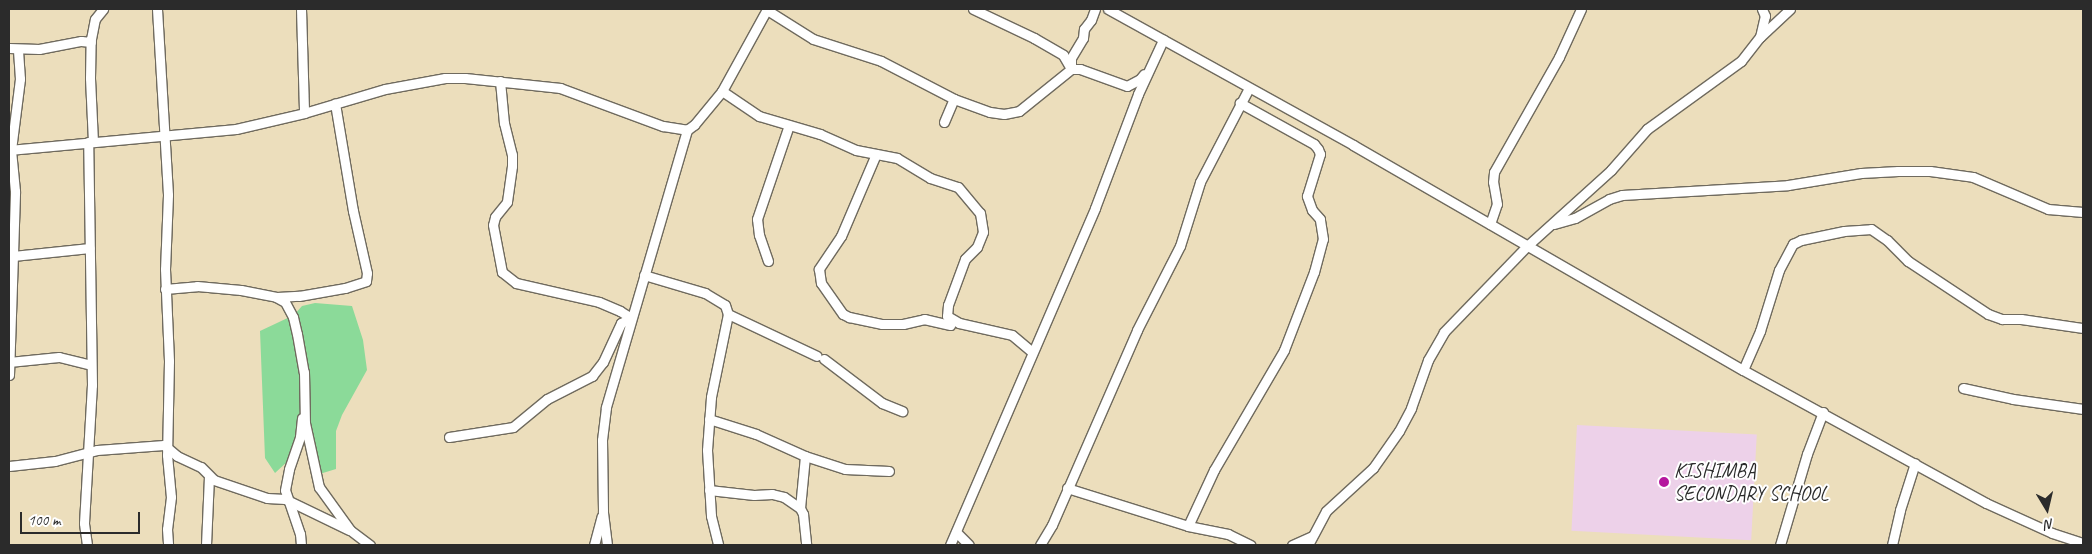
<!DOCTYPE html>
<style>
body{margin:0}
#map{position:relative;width:2092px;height:554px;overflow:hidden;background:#ecdebc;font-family:Caveat,sans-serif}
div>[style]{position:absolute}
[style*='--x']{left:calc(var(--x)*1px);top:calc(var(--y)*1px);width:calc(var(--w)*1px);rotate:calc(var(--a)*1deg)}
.built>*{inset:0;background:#edd1e9;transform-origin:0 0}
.green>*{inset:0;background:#8bda99}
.roads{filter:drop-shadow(1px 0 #6f6a5e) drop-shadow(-1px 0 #6f6a5e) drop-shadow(0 1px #6f6a5e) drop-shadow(0 -1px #6f6a5e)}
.minor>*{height:9px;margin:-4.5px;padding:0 4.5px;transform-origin:4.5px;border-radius:4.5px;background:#fff}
.dots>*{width:14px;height:14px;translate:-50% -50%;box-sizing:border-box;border:2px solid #fff;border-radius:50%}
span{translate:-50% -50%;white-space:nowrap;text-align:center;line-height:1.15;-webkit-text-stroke:4px #fff;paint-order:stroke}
.poi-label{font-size:20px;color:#2b2b2b}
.left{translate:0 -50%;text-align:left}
.frame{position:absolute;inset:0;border:10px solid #2b2b2b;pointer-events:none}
.north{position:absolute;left:2022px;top:484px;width:50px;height:50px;-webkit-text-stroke:4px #fff;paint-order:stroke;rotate:171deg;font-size:14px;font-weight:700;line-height:20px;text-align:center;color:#2b2b2b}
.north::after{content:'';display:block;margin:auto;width:18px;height:22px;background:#2b2b2b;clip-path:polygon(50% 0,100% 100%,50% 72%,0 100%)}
.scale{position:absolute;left:20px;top:512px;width:120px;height:22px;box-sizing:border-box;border:2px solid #2b2b2b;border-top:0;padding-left:6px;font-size:15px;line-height:18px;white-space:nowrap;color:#2b2b2b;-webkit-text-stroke:4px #fff;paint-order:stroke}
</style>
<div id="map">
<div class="built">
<div style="left:1577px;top:425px;width:180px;height:106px;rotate:3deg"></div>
</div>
<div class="green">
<div style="clip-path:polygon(315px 303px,352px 306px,363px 340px,367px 370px,342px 415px,336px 431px,336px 469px,313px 476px,302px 419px,288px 461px,275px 473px,265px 458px,260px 331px,294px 315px,302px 306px)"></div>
</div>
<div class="roads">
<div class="minor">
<div style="--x:157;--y:9;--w:186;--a:86.6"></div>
<div style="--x:168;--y:195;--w:74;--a:92.3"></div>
<div style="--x:165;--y:269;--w:92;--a:87.5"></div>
<div style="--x:169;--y:361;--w:94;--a:91.2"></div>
<div style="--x:167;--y:455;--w:42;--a:84.6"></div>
<div style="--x:171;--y:497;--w:32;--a:97"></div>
<div style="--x:167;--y:529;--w:16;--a:86"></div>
<div style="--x:301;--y:9;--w:104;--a:88.3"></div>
<div style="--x:973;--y:9;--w:68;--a:25.4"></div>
<div style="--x:1034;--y:38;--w:34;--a:30"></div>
<div style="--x:1063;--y:55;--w:16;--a:60"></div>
<div style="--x:1108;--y:9;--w:280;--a:29"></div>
<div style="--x:1353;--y:145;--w:450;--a:30"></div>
<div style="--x:1743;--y:370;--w:277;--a:28.7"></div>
<div style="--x:1986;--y:503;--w:72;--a:24.4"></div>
<div style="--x:2052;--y:533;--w:33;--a:18"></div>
<div style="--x:767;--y:10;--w:54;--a:32.2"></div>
<div style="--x:813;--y:39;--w:71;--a:17.9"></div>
<div style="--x:881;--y:61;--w:82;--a:27.5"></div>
<div style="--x:954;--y:99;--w:38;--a:20"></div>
<div style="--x:990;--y:112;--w:14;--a:8"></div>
<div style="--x:1004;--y:114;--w:15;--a:-11"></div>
<div style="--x:1019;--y:111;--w:67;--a:-38.9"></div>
<div style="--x:1071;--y:69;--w:9;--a:0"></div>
<div style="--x:1080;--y:69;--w:50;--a:19.9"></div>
<div style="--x:1127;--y:86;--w:15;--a:-28"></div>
<div style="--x:1140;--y:79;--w:6;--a:-51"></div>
<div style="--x:1760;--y:37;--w:22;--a:-77"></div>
<div style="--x:1765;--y:16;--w:8;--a:-113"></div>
<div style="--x:9;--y:48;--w:30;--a:2"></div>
<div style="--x:39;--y:49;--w:43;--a:-10.8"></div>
<div style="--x:81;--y:41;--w:10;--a:6"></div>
<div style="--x:1071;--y:69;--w:11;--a:-90"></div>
<div style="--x:1071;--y:58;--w:23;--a:-59"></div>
<div style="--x:1083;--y:38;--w:9;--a:-84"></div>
<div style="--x:1084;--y:29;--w:11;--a:-52"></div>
<div style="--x:1091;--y:20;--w:12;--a:-70"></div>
<div style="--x:500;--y:81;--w:42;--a:84.6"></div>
<div style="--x:504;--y:123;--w:33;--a:76"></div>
<div style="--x:512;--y:155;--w:11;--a:90"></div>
<div style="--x:512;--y:166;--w:36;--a:98"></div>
<div style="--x:507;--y:202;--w:19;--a:129"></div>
<div style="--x:495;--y:217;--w:8;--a:104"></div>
<div style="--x:493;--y:225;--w:48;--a:79.2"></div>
<div style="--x:502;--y:272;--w:18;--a:38"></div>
<div style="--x:516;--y:283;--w:85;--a:12.9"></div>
<div style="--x:599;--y:302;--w:23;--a:23"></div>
<div style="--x:620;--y:311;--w:13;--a:32"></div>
<div style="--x:722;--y:91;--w:45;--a:34"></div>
<div style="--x:759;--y:116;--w:64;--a:16.4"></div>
<div style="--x:820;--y:134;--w:39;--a:24"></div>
<div style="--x:856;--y:150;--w:42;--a:11"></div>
<div style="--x:897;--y:158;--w:39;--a:31"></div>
<div style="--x:930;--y:178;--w:29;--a:18"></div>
<div style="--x:958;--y:187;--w:34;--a:50"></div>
<div style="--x:980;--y:213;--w:19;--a:81"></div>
<div style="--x:983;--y:232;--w:16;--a:112"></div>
<div style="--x:977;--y:247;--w:17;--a:135"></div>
<div style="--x:965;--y:259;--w:49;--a:110.3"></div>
<div style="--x:948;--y:305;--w:11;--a:95"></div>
<div style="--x:947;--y:316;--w:14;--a:30"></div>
<div style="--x:959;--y:323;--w:54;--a:12.8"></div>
<div style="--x:1012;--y:335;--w:26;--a:40"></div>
<div style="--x:944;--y:122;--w:25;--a:-67"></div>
<div style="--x:93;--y:142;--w:64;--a:-92.7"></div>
<div style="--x:90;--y:78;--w:39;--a:-89"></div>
<div style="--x:91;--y:39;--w:20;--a:-79"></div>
<div style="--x:95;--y:19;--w:13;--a:-51"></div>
<div style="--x:9;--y:150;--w:228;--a:-5.3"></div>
<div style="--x:236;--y:129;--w:70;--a:-13.2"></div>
<div style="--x:304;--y:113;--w:84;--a:-16.5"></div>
<div style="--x:385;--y:89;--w:61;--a:-10.4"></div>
<div style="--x:445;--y:78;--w:20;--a:0"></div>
<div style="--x:465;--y:78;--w:96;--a:6"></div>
<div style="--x:560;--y:88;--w:110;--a:20.3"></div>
<div style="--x:663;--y:126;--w:24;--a:9"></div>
<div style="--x:687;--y:130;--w:9;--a:-36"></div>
<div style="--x:694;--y:125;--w:44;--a:-50.5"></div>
<div style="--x:722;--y:91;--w:94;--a:-61.2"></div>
<div style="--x:876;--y:154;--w:89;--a:113.1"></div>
<div style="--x:841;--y:236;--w:40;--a:124"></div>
<div style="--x:819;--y:269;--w:14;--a:82"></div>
<div style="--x:821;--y:283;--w:38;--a:55"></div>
<div style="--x:843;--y:314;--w:7;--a:27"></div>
<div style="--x:849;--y:317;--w:34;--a:12"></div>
<div style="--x:882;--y:324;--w:21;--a:0"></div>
<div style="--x:903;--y:324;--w:22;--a:-13"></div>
<div style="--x:924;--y:319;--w:27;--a:13"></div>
<div style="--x:1490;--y:224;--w:21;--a:-71"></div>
<div style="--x:1497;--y:204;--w:22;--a:-100"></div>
<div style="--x:1493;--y:182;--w:10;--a:-84"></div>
<div style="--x:1494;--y:172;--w:132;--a:-60.5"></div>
<div style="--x:1559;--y:57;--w:53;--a:-65.4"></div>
<div style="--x:1554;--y:224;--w:22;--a:-16"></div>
<div style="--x:1575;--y:218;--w:39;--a:-29"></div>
<div style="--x:1609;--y:199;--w:14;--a:-17"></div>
<div style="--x:1622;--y:195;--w:166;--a:-3.4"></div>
<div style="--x:1788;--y:185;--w:74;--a:-9.3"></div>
<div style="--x:1861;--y:173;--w:37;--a:-3"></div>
<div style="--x:1898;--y:171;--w:32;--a:0"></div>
<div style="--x:1930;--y:171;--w:43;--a:7.9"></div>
<div style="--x:1973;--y:177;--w:82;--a:23.1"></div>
<div style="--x:2048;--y:209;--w:35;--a:5"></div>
<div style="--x:13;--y:256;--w:77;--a:-5.9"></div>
<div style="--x:768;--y:261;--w:28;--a:-109"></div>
<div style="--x:759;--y:235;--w:16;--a:-97"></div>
<div style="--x:757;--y:219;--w:99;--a:-71.2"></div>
<div style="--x:644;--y:275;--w:64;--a:16.4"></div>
<div style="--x:705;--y:293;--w:23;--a:31"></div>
<div style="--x:725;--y:305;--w:9;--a:72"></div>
<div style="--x:728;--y:314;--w:85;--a:101.6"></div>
<div style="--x:711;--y:397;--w:53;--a:94.3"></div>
<div style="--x:707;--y:450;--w:66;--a:86.5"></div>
<div style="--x:711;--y:516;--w:30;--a:76"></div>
<div style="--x:165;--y:289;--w:32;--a:-5"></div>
<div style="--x:197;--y:286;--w:44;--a:5.2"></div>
<div style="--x:241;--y:290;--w:36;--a:11"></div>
<div style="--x:276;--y:297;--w:10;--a:29"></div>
<div style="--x:285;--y:302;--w:17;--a:62"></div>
<div style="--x:293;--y:317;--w:17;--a:77"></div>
<div style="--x:297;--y:334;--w:39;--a:80"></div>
<div style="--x:304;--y:372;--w:51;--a:88.9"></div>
<div style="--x:305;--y:423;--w:66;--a:77.7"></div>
<div style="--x:319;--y:487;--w:53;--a:54.2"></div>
<div style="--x:350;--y:530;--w:25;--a:37"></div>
<div style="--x:277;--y:297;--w:22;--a:-3"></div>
<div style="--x:299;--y:296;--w:47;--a:-9.9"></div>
<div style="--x:345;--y:288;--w:22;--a:-18"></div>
<div style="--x:366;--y:281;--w:8;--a:-83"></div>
<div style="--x:367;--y:273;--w:64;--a:-102.7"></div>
<div style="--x:353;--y:211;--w:109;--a:-99.5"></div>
<div style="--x:728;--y:314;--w:98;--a:25.3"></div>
<div style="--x:824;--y:359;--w:73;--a:37.2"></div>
<div style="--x:882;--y:403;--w:22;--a:22"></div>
<div style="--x:9;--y:362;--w:50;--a:-5.7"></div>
<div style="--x:59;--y:357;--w:33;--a:14"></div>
<div style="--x:1743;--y:370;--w:43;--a:-66.4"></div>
<div style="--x:1760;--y:331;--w:64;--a:-72.7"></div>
<div style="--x:1779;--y:270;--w:30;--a:-62"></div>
<div style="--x:1793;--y:244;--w:9;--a:-27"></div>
<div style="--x:1801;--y:240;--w:44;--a:-11.8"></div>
<div style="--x:1844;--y:231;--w:27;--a:-4"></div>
<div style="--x:1871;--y:229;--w:19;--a:35"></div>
<div style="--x:1887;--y:240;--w:30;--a:45"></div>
<div style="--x:1908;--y:261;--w:96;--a:33.5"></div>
<div style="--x:1988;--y:314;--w:15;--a:20"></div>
<div style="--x:2002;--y:319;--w:19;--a:0"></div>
<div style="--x:2021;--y:319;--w:63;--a:8.3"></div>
<div style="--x:9;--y:375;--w:184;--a:-88.1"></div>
<div style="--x:15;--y:191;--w:41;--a:-95.6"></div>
<div style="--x:11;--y:150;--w:72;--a:-82.8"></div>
<div style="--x:20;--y:79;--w:29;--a:-94"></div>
<div style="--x:1963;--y:388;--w:51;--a:12.4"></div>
<div style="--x:2013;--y:399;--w:71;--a:8.1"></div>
<div style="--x:709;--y:419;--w:49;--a:17.7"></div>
<div style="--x:756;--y:434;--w:54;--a:24.2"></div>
<div style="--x:805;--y:456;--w:42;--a:18"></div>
<div style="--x:845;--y:469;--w:44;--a:2.6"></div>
<div style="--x:449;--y:437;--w:65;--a:-8.9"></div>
<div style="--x:513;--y:427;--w:44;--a:-39.5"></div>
<div style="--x:547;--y:399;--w:51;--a:-27.1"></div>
<div style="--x:592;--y:376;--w:18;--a:-52"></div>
<div style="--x:603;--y:362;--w:43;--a:-65.2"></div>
<div style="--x:621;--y:323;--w:11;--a:-27"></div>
<div style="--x:9;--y:466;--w:46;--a:-6.2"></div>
<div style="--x:55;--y:461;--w:43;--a:-14.7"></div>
<div style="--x:97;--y:450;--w:67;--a:-4.3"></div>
<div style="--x:164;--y:445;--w:17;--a:40"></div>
<div style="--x:177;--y:456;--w:26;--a:25"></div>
<div style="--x:201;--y:467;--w:18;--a:45"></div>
<div style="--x:214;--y:480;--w:56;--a:18.8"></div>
<div style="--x:267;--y:498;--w:18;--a:3"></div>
<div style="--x:285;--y:499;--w:71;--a:25.8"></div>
<div style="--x:1067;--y:488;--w:127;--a:17.4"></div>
<div style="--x:1188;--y:526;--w:41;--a:11.3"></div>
<div style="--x:1228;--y:534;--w:25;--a:26"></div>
<div style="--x:709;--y:490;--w:45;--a:6.3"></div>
<div style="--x:754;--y:495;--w:18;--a:-3"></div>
<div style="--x:772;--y:494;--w:12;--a:14"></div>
<div style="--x:784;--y:497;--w:19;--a:35"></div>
<div style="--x:800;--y:508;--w:7;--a:63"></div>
<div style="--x:803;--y:514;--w:31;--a:84"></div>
<div style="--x:800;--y:508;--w:52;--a:-84.5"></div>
<div style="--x:1188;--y:526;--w:62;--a:-65.1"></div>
<div style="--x:1214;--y:470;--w:139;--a:-59.7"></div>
<div style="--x:1284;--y:350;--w:84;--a:-69"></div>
<div style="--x:1314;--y:272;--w:34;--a:-75"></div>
<div style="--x:1323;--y:239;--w:20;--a:-99"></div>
<div style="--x:1320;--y:219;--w:12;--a:-132"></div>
<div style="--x:1312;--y:210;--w:15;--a:-110"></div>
<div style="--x:1307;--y:196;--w:44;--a:-72.8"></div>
<div style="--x:1320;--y:154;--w:5;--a:-112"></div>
<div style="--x:1318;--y:149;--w:6;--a:-129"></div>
<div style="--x:1314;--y:144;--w:85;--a:-151"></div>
<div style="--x:956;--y:532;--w:18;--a:45"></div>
<div style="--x:87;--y:545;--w:22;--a:-98"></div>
<div style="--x:84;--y:523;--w:138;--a:-86.7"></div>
<div style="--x:92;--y:385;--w:243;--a:-90.9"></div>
<div style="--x:206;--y:545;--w:69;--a:-87.5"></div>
<div style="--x:301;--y:545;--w:11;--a:-95"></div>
<div style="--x:300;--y:534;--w:46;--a:-108.8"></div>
<div style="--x:285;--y:490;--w:21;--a:-79"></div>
<div style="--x:289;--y:469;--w:34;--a:-71"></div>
<div style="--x:300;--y:437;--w:19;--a:-84"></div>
<div style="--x:594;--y:545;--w:30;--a:-75"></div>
<div style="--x:607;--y:545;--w:34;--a:-97"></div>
<div style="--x:603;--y:511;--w:71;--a:-90.8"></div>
<div style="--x:602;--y:440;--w:33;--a:-83"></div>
<div style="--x:606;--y:407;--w:289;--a:-73.7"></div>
<div style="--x:950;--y:545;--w:367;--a:-66.7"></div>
<div style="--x:1095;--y:208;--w:122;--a:-69.3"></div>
<div style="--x:1138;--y:94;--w:60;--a:-65.2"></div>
<div style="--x:1040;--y:545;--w:23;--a:-59"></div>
<div style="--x:1052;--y:525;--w:213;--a:-66.4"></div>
<div style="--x:1137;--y:330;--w:94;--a:-62.9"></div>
<div style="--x:1180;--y:246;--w:67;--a:-72.6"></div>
<div style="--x:1200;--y:182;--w:106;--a:-62.5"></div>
<div style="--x:1292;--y:545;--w:22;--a:-24"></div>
<div style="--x:1308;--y:545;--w:38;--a:-62"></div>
<div style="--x:1326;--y:511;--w:64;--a:-42.5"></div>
<div style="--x:1373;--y:468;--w:45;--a:-54.9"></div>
<div style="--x:1399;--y:431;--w:26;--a:-62"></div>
<div style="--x:1411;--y:408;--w:51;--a:-70.5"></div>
<div style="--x:1428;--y:360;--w:32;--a:-60"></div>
<div style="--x:1444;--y:332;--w:120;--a:-46"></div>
<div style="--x:1527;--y:246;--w:113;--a:-42.1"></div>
<div style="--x:1611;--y:170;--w:55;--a:-48.7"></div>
<div style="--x:1647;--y:129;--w:116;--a:-35.9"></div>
<div style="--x:1741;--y:61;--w:31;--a:-52"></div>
<div style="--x:1760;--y:37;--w:41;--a:-43"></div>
<div style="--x:1780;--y:545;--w:95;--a:-73.5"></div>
<div style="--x:1807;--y:454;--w:45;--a:-69.1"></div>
<div style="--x:1892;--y:545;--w:36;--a:-77"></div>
<div style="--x:1900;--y:510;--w:49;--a:-72.3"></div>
</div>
</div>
<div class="dots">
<div style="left:1664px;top:482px;background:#b5179e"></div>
</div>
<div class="poi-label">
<span class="left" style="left:1674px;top:482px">KISHIMBA<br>SECONDARY SCHOOL</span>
</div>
<div class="frame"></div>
<div class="north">N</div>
<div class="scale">100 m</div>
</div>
